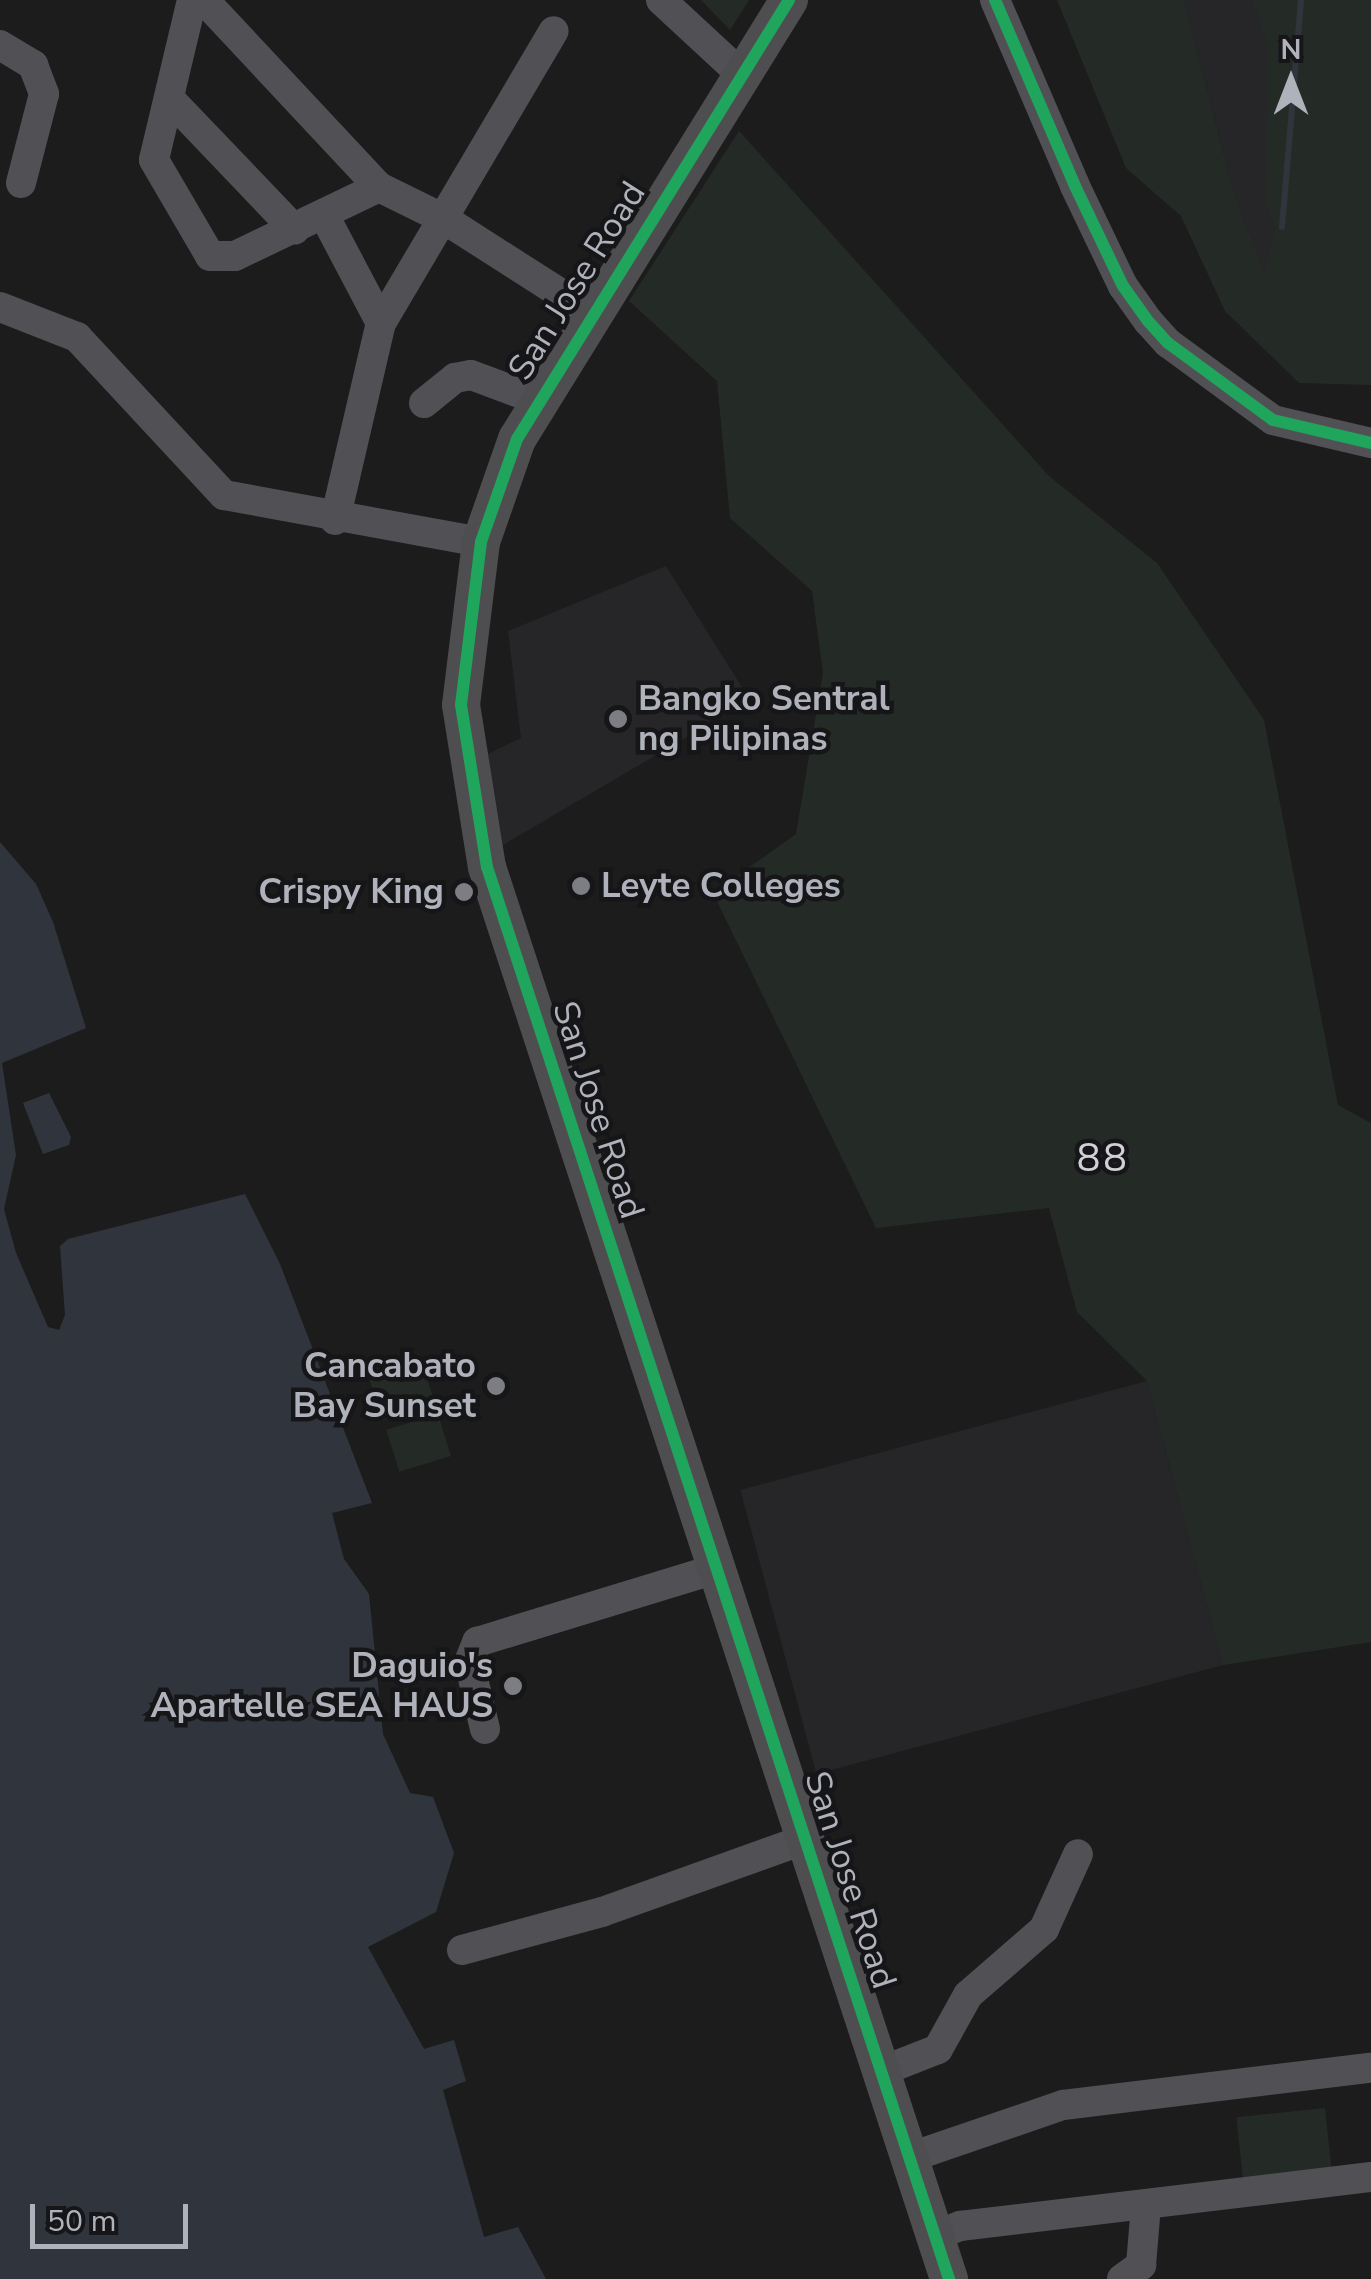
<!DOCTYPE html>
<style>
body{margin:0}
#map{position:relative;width:1371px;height:2279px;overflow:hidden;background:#1c1c1c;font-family:"Nunito Sans",sans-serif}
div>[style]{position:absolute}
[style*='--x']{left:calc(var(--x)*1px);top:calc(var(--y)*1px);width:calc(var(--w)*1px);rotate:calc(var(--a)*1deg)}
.built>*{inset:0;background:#262628;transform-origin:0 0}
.green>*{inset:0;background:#242b26;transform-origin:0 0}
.water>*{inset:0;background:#30353d}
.stream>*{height:6px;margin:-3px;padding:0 3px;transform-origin:3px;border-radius:3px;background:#30353d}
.minor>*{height:30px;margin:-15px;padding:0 15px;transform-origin:15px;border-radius:15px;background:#515155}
.major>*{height:38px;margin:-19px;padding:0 19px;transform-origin:19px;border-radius:19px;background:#4e4e51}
.cycleway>*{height:12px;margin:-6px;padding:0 6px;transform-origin:6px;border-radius:6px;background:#20a55d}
.dots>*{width:28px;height:28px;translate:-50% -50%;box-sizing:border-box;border:5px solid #161618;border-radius:50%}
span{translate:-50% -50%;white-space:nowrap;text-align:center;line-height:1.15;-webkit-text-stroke:9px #161618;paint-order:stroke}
.street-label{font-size:35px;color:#afb2bb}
.poi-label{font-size:35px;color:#afb2bb;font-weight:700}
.left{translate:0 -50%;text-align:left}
.right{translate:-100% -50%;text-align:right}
.quarter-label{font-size:40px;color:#d0d1d7;letter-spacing:2.5px}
.north{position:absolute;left:1241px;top:30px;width:100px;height:100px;-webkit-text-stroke:8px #161618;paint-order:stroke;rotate:0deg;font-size:28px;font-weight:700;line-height:40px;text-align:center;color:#afb2bb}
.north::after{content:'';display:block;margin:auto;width:35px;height:45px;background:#afb2bb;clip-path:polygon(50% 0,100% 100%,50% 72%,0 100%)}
.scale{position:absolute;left:30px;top:2204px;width:158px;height:45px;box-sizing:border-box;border:5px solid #afb2bb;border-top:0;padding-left:12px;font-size:30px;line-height:35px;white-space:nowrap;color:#afb2bb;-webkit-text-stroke:8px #161618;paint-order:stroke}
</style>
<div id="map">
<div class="built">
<div style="clip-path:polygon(1184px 0,1371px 0,1264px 275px,1234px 194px)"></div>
<div style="clip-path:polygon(666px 566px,750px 700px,503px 845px,488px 754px,521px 738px,508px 631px)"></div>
<div style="left:1147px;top:1381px;width:294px;height:421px;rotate:75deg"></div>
</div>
<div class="green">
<div style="clip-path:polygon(701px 0,749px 0,730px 30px)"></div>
<div style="clip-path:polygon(1057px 0,1184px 0,1234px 194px,1264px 273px,1276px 227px,1266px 203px,1268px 44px,1253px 0,1371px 0,1371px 385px,1299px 383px,1225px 311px,1181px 216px,1126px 168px)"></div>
<div style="clip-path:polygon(739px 131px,1049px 476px,1157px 563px,1264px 720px,1338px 1105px,1371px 1123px,1371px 1642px,1223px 1665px,1147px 1381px,1077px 1312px,1049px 1208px,876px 1228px,713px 893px,796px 834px,823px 673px,812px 591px,730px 518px,717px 381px,629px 301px)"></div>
<div style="left:419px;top:1354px;width:52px;height:55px;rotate:72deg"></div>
<div style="left:438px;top:1414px;width:44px;height:54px;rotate:73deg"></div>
<div style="left:1325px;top:2108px;width:63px;height:89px;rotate:84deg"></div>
</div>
<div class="water">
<div style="clip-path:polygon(0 842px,36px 884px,53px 922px,86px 1028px,2px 1063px,16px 1155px,4px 1209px,16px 1253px,48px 1327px,59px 1330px,65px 1315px,60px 1246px,68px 1239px,245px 1194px,280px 1264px,372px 1503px,332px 1513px,344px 1559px,369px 1594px,383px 1734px,410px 1793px,433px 1797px,454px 1853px,436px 1912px,368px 1947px,424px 2049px,454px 2040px,466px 2081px,443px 2090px,484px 2237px,518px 2227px,546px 2279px,0 2279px)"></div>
<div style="clip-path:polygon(49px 1093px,71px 1137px,69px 1145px,43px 1154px,23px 1103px)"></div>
</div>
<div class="stream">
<div style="--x:1282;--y:227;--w:228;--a:-85.2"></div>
</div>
<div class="minor">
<div style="--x:192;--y:0;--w:164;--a:103.4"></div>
<div style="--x:154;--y:160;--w:111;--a:59.7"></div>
<div style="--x:210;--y:256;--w:25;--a:0"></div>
<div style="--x:235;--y:256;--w:160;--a:-25.6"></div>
<div style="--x:204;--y:0;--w:256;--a:46.9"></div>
<div style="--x:379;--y:187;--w:72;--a:26.2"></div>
<div style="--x:444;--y:219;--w:174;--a:32.6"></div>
<div style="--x:661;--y:0;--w:110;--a:42.8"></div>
<div style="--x:995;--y:0;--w:202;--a:66.7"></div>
<div style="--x:1075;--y:186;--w:111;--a:64.4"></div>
<div style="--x:1123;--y:286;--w:43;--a:54.5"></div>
<div style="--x:1148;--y:321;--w:30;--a:48"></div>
<div style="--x:1168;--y:343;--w:130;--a:36.3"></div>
<div style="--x:1273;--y:420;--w:101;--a:13.2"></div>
<div style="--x:0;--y:45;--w:39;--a:31"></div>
<div style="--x:33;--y:65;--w:31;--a:69"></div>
<div style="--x:44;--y:94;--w:92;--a:104.5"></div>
<div style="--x:169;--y:98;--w:182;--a:46.3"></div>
<div style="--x:324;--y:215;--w:122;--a:62.2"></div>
<div style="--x:0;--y:307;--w:83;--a:21.3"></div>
<div style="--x:77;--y:337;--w:216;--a:47.1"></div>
<div style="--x:224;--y:495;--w:261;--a:10.4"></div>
<div style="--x:424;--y:403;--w:40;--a:-39"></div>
<div style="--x:455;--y:378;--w:16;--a:-11"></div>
<div style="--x:471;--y:375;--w:72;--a:20.5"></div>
<div style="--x:335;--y:520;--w:202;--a:-76.9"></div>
<div style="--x:381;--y:323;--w:339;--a:-59.4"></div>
<div style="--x:485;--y:1729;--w:69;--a:-103.4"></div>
<div style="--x:469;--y:1662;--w:22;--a:-68"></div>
<div style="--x:477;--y:1642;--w:250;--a:-17"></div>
<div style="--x:462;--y:1950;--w:145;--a:-15.2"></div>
<div style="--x:602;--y:1912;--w:214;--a:-19.7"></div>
<div style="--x:882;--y:2071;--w:60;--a:-21.4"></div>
<div style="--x:938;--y:2049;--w:62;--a:-60.9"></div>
<div style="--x:968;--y:1995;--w:101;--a:-41"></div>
<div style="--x:1044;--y:1929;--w:82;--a:-65.6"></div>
<div style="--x:908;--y:2158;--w:164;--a:-18.9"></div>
<div style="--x:1063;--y:2105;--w:310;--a:-6.9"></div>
<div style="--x:935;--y:2236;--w:27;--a:-22"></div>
<div style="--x:960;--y:2226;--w:414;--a:-6.8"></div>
<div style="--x:1122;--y:2279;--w:24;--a:-36"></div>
<div style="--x:1141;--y:2265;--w:60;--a:-85.2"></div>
</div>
<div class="major">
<div style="--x:789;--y:0;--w:516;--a:121.78"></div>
<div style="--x:517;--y:439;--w:109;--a:109.3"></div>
<div style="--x:481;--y:542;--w:164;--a:97"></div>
<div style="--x:461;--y:705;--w:164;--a:80.9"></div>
<div style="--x:487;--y:867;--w:1486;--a:71.88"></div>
</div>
<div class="cycleway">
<div style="--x:789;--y:0;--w:516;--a:121.78"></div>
<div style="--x:517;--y:439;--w:109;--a:109.3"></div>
<div style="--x:481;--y:542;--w:164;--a:97"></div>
<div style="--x:461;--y:705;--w:164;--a:80.9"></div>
<div style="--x:487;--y:867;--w:1486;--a:71.88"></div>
<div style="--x:995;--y:0;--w:202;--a:66.7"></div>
<div style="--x:1075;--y:186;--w:111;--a:64.4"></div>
<div style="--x:1123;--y:286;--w:43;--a:54.5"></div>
<div style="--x:1148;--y:321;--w:30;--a:48"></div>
<div style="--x:1168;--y:343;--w:130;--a:36.3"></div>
<div style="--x:1273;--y:420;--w:101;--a:13.2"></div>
</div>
<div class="dots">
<div style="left:618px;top:719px;background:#7c7e83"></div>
<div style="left:581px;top:886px;background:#7c7e83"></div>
<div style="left:464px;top:892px;background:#7c7e83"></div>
<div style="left:496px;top:1386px;background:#7c7e83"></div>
<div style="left:513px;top:1686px;background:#7c7e83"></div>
</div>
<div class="street-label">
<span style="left:577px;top:281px;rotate:-58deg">San Jose Road</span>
<span style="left:598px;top:1110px;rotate:72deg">San Jose Road</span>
<span style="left:850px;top:1880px;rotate:72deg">San Jose Road</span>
</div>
<div class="poi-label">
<span class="left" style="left:638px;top:719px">Bangko Sentral<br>ng Pilipinas</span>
<span class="left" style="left:601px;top:886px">Leyte Colleges</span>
<span class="right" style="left:444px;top:892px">Crispy King</span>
<span class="right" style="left:476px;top:1386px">Cancabato<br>Bay Sunset</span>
<span class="right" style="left:493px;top:1686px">Daguio's<br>Apartelle SEA HAUS</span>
</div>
<div class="quarter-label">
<span style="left:1103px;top:1158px">88</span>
</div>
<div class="north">N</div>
<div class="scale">50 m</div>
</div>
